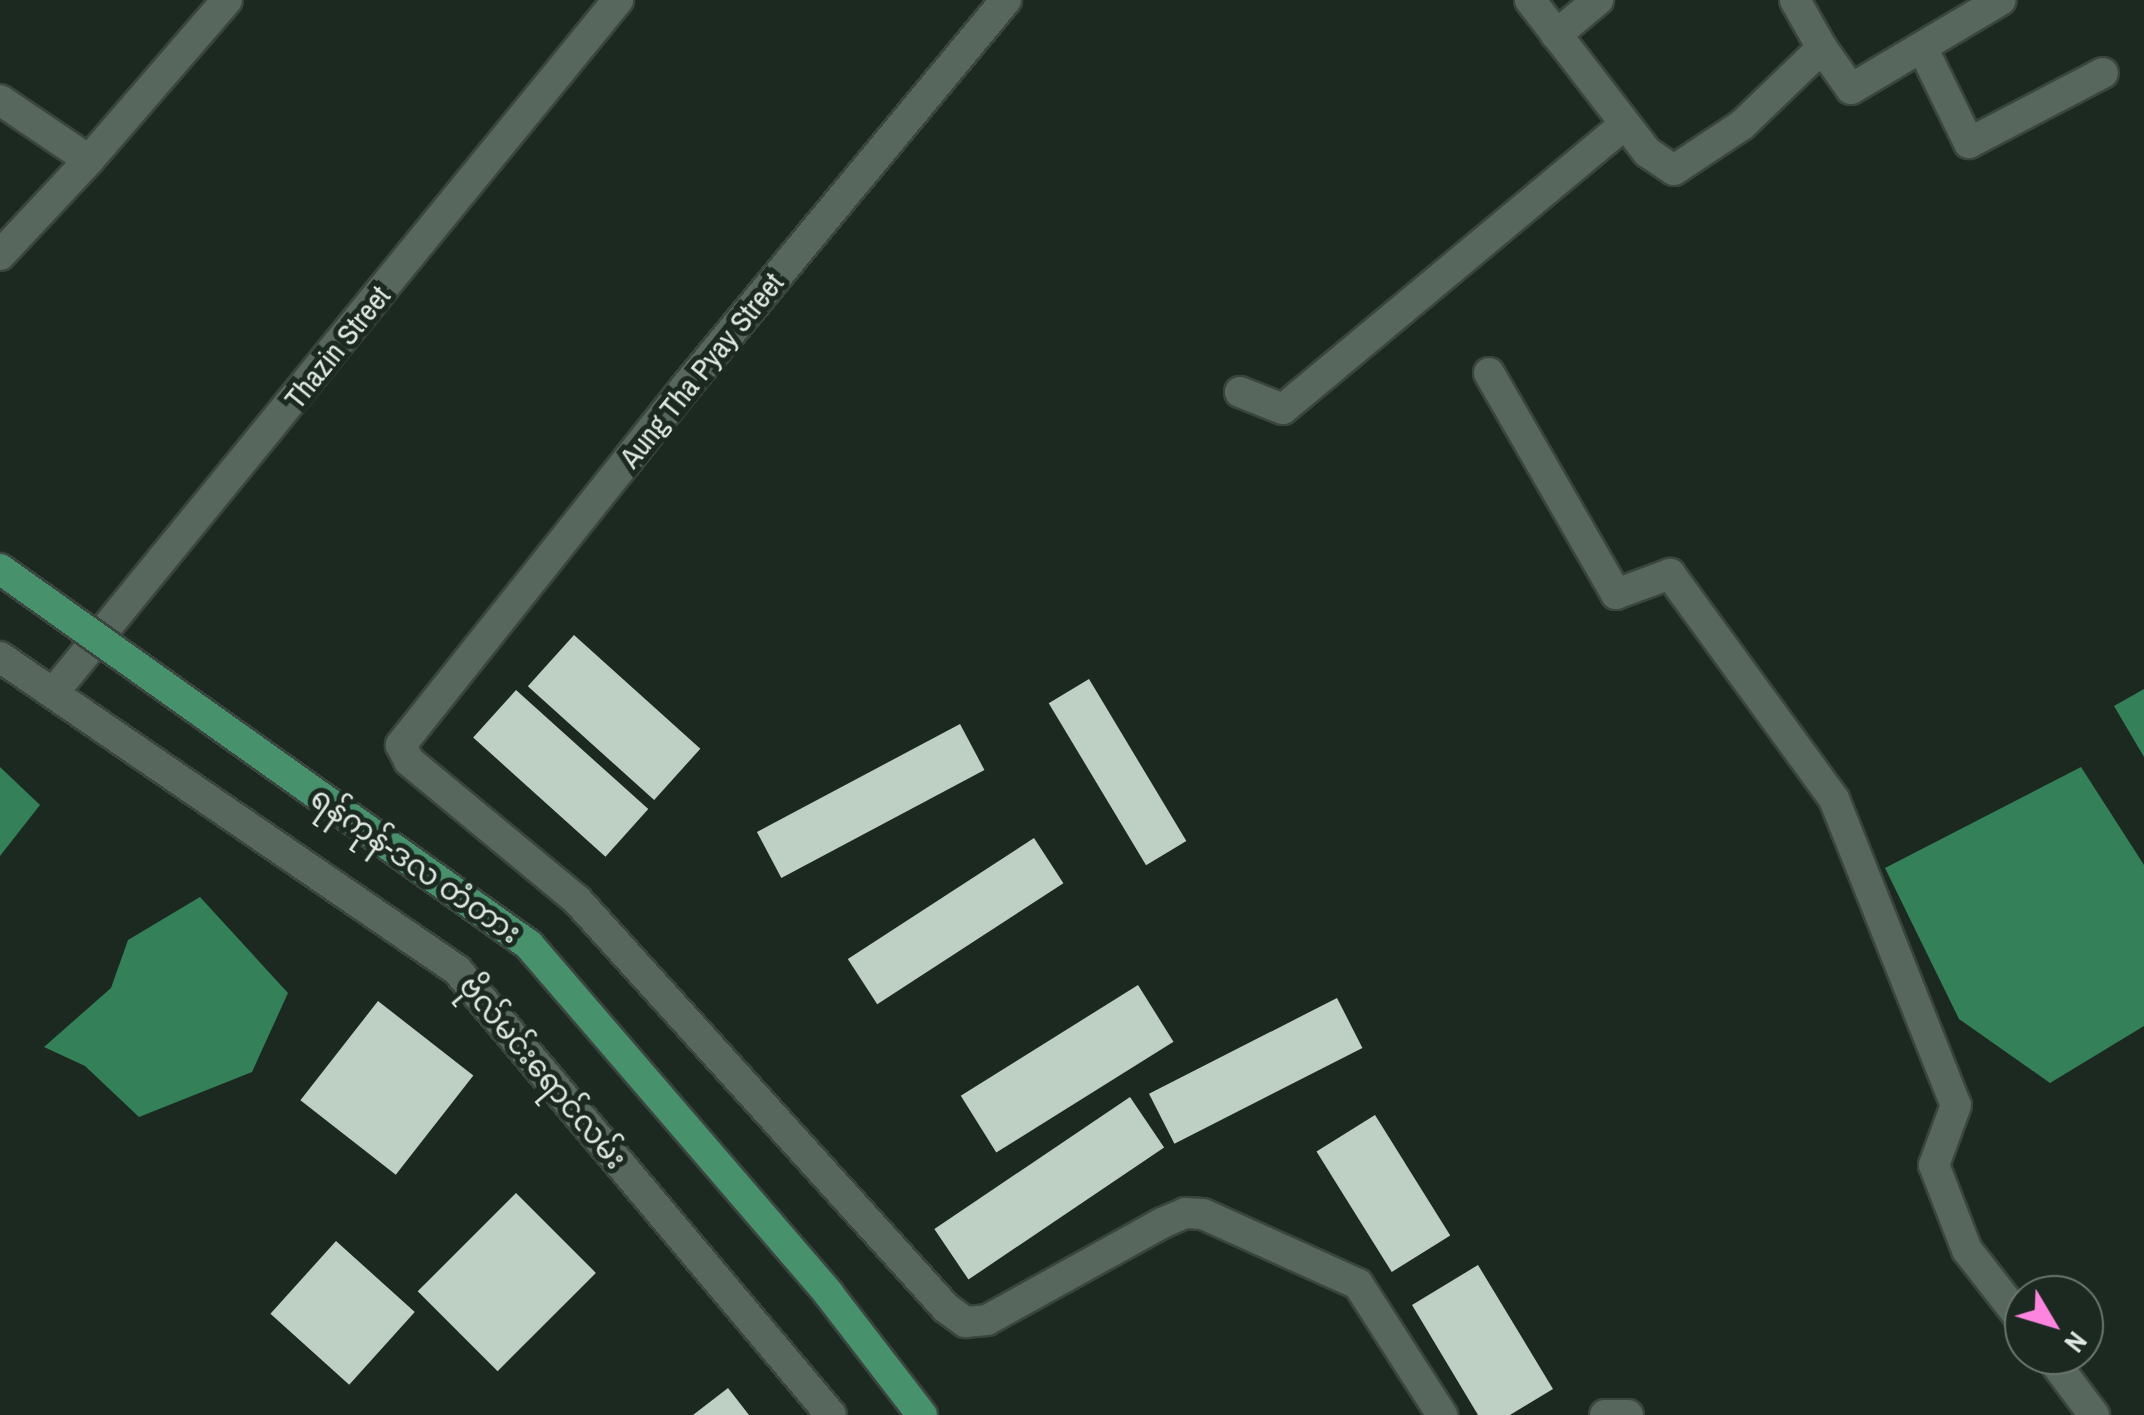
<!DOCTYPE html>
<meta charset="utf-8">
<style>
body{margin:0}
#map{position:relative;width:2144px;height:1415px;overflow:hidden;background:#1c2921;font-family:"Archivo Narrow","Noto Sans Myanmar",sans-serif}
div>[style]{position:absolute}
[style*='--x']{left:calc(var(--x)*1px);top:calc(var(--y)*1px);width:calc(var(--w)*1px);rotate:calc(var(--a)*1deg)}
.water>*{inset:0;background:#348058}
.building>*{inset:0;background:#becfc4;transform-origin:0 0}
.roads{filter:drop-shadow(2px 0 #3a453f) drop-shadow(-2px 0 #3a453f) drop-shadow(0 2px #3a453f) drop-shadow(0 -2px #3a453f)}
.minor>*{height:30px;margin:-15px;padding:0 15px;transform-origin:15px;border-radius:15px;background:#58675d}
.tertiary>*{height:30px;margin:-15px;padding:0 15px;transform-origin:15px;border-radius:15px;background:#58675d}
.bridges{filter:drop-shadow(2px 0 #3a453f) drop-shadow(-2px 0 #3a453f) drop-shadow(0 2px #3a453f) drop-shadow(0 -2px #3a453f)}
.primary-bridge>*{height:30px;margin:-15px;padding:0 15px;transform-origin:15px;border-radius:15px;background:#47926c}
span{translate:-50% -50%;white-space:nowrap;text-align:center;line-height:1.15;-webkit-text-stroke:10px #1c2921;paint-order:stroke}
.street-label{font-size:30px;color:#dfe8e2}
.north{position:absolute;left:2004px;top:1275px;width:100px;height:100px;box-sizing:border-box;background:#1c2921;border:2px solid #6a756e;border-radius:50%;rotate:128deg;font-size:28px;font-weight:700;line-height:40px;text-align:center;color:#dfe8e2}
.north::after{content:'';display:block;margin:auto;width:35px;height:45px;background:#fe85df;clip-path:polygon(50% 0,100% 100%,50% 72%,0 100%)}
</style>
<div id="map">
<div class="water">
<div style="clip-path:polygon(2144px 689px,2144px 757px,2114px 706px)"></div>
<div style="clip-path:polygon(0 767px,40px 805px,0 856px)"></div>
<div style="clip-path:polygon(2081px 767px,2144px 865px,2144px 1026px,2050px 1083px,1959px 1019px,1885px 868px)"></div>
<div style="clip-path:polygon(200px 897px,288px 993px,252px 1072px,139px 1117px,85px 1066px,44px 1047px,111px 988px,128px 940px)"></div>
</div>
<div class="building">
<div style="left:574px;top:635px;width:170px;height:69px;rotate:42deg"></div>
<div style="left:1089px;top:679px;width:189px;height:47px;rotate:59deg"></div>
<div style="left:516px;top:690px;width:178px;height:64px;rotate:42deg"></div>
<div style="left:960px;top:724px;width:52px;height:230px;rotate:62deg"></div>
<div style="left:1034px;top:838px;width:54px;height:222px;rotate:57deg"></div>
<div style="left:1138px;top:985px;width:67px;height:209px;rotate:58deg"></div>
<div style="left:1337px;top:998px;width:56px;height:211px;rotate:63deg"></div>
<div style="left:378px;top:1001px;width:121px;height:126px;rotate:38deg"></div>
<div style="left:1130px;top:1097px;width:61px;height:236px;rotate:56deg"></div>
<div style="left:1375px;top:1115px;width:142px;height:69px;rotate:58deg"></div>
<div style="left:516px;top:1193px;width:113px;height:139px;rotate:45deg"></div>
<div style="left:336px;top:1241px;width:106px;height:98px;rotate:42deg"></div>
<div style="clip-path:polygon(1478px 1265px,1553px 1389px,1510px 1415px,1478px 1415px,1412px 1305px)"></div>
<div style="clip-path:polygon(728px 1388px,749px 1415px,693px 1415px)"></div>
</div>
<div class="roads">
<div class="minor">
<div style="--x:1006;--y:0;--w:505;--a:129.62"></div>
<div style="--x:684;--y:389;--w:455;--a:128.5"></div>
<div style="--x:401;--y:745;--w:18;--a:63"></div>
<div style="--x:409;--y:761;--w:218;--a:39.6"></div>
<div style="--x:577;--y:900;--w:550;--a:47.87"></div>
<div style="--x:946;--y:1308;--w:24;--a:36"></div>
<div style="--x:965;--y:1322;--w:22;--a:-5"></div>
<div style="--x:987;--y:1320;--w:200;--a:-29"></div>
<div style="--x:1162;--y:1223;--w:25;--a:-23"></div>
<div style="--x:1185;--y:1213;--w:18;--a:3"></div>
<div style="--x:1203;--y:1214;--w:170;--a:24.3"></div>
<div style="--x:1358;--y:1284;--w:156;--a:57.3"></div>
<div style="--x:1530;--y:0;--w:192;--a:52.4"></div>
<div style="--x:1647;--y:152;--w:32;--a:34"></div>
<div style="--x:1674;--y:170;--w:82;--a:-33.5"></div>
<div style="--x:1742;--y:125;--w:111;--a:-43.9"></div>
<div style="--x:1822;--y:48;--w:55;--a:-119.4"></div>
<div style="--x:1556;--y:35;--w:55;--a:-39.8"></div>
<div style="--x:1922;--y:47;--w:107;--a:63.9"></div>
<div style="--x:1969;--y:143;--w:151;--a:-27.6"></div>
<div style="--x:1822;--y:48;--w:50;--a:54.7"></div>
<div style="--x:1851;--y:89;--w:174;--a:-30.7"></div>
<div style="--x:0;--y:100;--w:107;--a:34"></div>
<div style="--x:89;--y:160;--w:130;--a:133.1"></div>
<div style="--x:89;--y:160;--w:211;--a:-49.2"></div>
<div style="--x:1489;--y:373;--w:255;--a:60.1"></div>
<div style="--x:1616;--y:594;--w:58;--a:-20.3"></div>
<div style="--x:1670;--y:574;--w:278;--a:53.9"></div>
<div style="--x:1834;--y:799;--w:329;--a:68.3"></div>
<div style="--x:1956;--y:1105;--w:64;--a:110.1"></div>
<div style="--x:1934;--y:1165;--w:91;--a:68.8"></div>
<div style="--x:1967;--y:1250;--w:93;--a:52"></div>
<div style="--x:1240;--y:392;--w:46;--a:21.6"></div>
<div style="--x:1283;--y:409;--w:445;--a:-39.8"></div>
<div style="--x:54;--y:692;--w:893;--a:-50.82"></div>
<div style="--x:2049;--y:1355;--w:75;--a:53.1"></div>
<div style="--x:1605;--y:1415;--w:23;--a:0"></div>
</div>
<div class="tertiary">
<div style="--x:0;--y:657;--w:554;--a:34.41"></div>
<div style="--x:457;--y:970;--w:581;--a:49.95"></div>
</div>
</div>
<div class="bridges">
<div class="primary-bridge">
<div style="--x:0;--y:569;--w:649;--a:35.4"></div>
<div style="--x:529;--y:945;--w:459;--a:49.3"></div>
<div style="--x:828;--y:1293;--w:154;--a:52.4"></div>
</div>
</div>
<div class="street-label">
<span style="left:337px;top:347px;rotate:-51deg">Thazin Street</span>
<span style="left:701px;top:370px;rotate:-51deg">Aung Tha Pyay Street</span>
<span style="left:416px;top:865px;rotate:35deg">ရန်ကုန်-ဒလ တံတား</span>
<span style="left:543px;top:1072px;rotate:50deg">ဗိုလ်မင်းရောင်လမ်း</span>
</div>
<div class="north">N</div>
</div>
